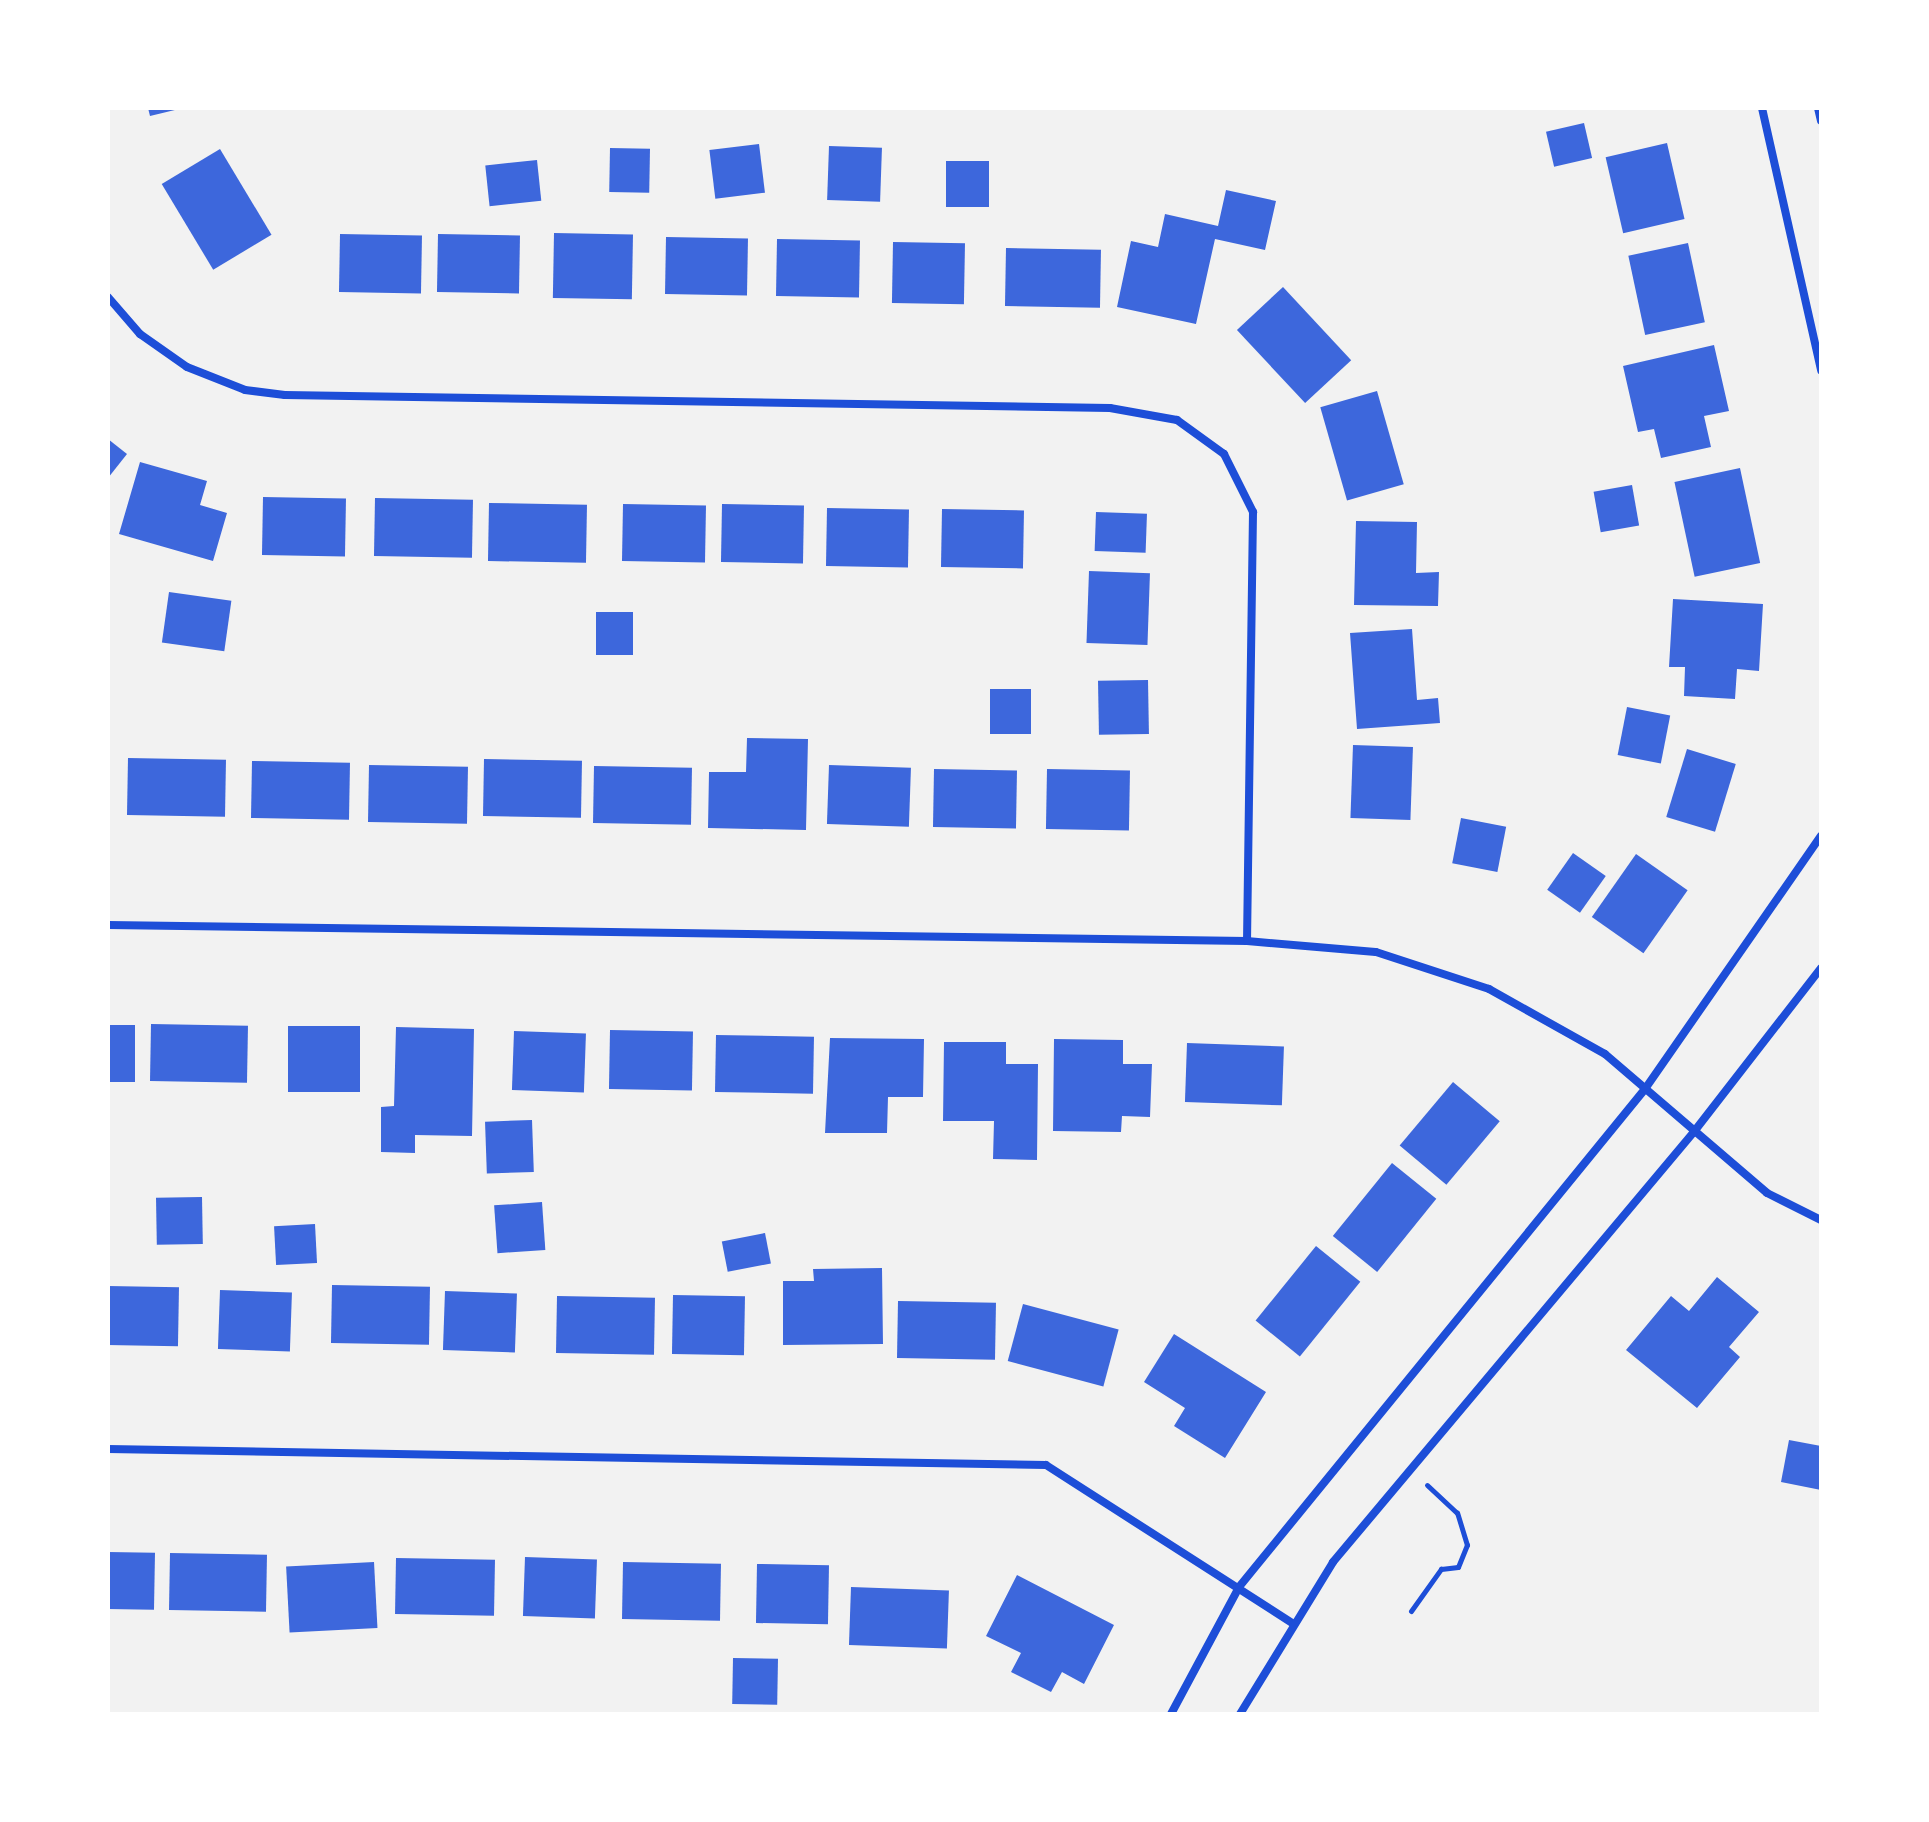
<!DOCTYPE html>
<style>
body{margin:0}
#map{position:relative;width:1929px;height:1822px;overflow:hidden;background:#f2f2f2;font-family:Spectral,serif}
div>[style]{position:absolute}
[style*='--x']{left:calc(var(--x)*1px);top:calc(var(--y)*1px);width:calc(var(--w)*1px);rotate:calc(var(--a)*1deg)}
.building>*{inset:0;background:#3d67dc;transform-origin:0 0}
.path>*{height:5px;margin:-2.5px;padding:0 2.5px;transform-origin:2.5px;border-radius:2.5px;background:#1d4ed8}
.minor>*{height:8px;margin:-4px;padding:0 4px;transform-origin:4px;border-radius:4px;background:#1d4ed8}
span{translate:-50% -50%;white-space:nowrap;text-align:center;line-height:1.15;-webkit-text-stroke:6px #fff;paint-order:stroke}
.frame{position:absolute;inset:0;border:110px solid #fff;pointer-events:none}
</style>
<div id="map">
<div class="building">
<div style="clip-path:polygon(148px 108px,179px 108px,179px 109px,150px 116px)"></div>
<div style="left:1584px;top:123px;width:36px;height:39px;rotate:77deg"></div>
<div style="left:1667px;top:143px;width:78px;height:63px;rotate:77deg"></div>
<div style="left:759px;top:144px;width:49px;height:50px;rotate:83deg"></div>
<div style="left:829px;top:146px;width:53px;height:54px;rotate:2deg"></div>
<div style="left:610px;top:148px;width:40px;height:44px;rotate:1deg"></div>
<div style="left:220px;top:149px;width:100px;height:68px;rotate:59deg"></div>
<div style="left:537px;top:160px;width:41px;height:52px;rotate:84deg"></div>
<div style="left:946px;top:161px;width:43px;height:46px"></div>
<div style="clip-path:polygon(1226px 190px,1276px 201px,1265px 250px,1215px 239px,1196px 324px,1117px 307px,1131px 241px,1158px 247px,1165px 214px,1218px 226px)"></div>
<div style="left:554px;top:233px;width:79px;height:65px;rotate:1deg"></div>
<div style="left:340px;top:234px;width:82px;height:58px;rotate:1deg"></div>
<div style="left:438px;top:234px;width:82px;height:58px;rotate:1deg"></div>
<div style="left:666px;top:237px;width:82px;height:57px;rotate:1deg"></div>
<div style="left:777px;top:239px;width:83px;height:57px;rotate:1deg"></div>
<div style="left:893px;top:242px;width:72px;height:61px;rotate:1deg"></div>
<div style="left:1688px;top:243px;width:81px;height:61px;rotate:78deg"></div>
<div style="left:1006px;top:248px;width:95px;height:58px;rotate:1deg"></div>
<div style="left:1283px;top:287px;width:100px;height:63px;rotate:47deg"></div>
<div style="clip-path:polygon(1714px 345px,1729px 411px,1704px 416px,1711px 447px,1661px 458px,1654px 429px,1638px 432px,1623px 366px)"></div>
<div style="left:1377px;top:391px;width:97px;height:59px;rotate:74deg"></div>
<div style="clip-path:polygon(108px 439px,127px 454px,108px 478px)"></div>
<div style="clip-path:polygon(140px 462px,207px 481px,200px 505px,227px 513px,213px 561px,119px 534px)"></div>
<div style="left:1740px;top:468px;width:97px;height:67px;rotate:78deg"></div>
<div style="left:1632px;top:485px;width:41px;height:39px;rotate:80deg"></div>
<div style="left:263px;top:497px;width:83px;height:58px;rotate:1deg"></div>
<div style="left:375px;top:498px;width:98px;height:58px;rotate:1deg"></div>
<div style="left:489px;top:503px;width:98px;height:58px;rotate:1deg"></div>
<div style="left:623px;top:504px;width:83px;height:57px;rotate:1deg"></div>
<div style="left:722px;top:504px;width:82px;height:58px;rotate:1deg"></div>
<div style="left:827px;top:508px;width:82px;height:58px;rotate:1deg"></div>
<div style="left:942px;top:509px;width:82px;height:58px;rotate:1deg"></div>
<div style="left:1096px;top:512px;width:51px;height:39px;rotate:2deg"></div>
<div style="clip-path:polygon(1356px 521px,1417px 522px,1416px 573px,1439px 572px,1438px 606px,1354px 605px)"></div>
<div style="left:1089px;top:571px;width:61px;height:72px;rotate:2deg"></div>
<div style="left:169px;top:592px;width:63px;height:51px;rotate:8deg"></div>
<div style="clip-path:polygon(1673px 599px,1763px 604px,1759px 671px,1737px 669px,1735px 699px,1684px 696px,1685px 667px,1669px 667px)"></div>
<div style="left:596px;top:612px;width:37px;height:43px"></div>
<div style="clip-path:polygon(1412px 629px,1417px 700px,1438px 698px,1440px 723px,1357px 729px,1350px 633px)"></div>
<div style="left:1148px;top:680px;width:54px;height:50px;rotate:89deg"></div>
<div style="left:990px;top:689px;width:41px;height:45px"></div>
<div style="left:1627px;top:707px;width:44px;height:49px;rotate:11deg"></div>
<div style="clip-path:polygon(747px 738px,808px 739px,806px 830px,708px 828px,709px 772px,746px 772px)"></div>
<div style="left:1353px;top:745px;width:60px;height:73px;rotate:2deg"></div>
<div style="left:1687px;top:749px;width:51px;height:71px;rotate:17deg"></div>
<div style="left:128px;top:758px;width:98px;height:57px;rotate:1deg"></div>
<div style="left:484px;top:759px;width:98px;height:57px;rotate:1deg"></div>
<div style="left:252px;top:761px;width:98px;height:57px;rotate:1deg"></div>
<div style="left:369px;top:765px;width:99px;height:57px;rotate:1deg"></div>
<div style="left:829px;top:765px;width:82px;height:59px;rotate:2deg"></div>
<div style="left:594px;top:766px;width:98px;height:57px;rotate:1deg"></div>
<div style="left:934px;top:769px;width:83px;height:58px;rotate:1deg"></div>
<div style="left:1047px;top:769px;width:83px;height:60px;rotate:1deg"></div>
<div style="left:1461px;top:818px;width:46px;height:46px;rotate:11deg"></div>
<div style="left:1573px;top:853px;width:40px;height:45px;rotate:35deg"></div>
<div style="left:1636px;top:854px;width:63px;height:77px;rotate:35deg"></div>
<div style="left:151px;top:1024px;width:97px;height:57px;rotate:1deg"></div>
<div style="left:108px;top:1025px;width:27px;height:57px"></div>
<div style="left:288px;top:1026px;width:72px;height:66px"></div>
<div style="clip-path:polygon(396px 1027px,474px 1029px,472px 1136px,415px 1135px,415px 1153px,381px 1152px,381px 1107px,394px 1106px)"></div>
<div style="left:610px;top:1030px;width:83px;height:59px;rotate:1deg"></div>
<div style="left:514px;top:1031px;width:72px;height:59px;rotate:2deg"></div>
<div style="left:716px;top:1035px;width:98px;height:57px;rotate:1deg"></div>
<div style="clip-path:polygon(830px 1038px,924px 1039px,923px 1097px,888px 1097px,887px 1133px,825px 1133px)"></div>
<div style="clip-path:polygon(1054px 1039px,1123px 1040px,1123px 1064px,1152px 1064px,1150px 1117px,1122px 1116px,1121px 1132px,1053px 1131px)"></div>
<div style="clip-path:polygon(944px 1042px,1006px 1042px,1006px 1064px,1038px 1064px,1037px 1160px,993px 1159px,994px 1121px,943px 1121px)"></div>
<div style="left:1187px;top:1043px;width:97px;height:59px;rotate:2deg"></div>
<div style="left:1453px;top:1082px;width:61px;height:83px;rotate:40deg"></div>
<div style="left:532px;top:1120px;width:52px;height:47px;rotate:88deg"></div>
<div style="left:1392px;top:1163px;width:57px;height:94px;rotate:39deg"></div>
<div style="left:202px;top:1197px;width:47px;height:46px;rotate:89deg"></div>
<div style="left:542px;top:1202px;width:48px;height:48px;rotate:86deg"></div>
<div style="left:315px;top:1224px;width:39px;height:41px;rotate:87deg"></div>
<div style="left:765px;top:1233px;width:31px;height:44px;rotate:79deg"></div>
<div style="left:1316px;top:1246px;width:57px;height:96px;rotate:39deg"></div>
<div style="clip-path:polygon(882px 1268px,883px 1344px,783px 1345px,783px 1281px,814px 1281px,813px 1269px)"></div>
<div style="clip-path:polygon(1717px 1277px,1759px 1312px,1729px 1347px,1740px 1357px,1697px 1408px,1626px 1350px,1671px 1296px,1689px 1311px)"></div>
<div style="left:332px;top:1285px;width:98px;height:58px;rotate:1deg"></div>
<div style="left:108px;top:1286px;width:71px;height:59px;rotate:1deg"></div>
<div style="left:220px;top:1290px;width:72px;height:59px;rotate:2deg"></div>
<div style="left:445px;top:1291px;width:72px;height:59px;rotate:2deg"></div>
<div style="left:673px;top:1295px;width:72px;height:59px;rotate:1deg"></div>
<div style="left:557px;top:1296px;width:98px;height:57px;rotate:1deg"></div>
<div style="left:898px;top:1301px;width:98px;height:57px;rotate:1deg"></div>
<div style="left:1023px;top:1304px;width:99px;height:59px;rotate:15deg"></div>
<div style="clip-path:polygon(1174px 1334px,1266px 1392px,1225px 1458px,1174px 1426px,1185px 1408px,1144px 1382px)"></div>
<div style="clip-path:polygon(1789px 1440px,1821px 1446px,1821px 1490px,1781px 1482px)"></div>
<div style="left:108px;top:1552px;width:47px;height:57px;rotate:1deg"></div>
<div style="left:170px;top:1553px;width:97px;height:57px;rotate:1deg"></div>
<div style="left:525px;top:1557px;width:72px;height:59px;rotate:2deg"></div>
<div style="left:396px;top:1558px;width:99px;height:56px;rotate:1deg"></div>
<div style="left:374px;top:1562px;width:66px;height:88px;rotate:87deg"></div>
<div style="left:623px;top:1562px;width:98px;height:57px;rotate:1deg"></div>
<div style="left:757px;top:1564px;width:72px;height:59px;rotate:1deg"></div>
<div style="clip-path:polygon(1017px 1575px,1114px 1625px,1084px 1684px,1062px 1672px,1051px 1692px,1011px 1672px,1021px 1653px,986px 1636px)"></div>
<div style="left:851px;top:1587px;width:98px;height:58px;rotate:2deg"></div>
<div style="left:733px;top:1658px;width:45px;height:46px;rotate:1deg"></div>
</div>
<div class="path">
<div style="--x:1411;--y:1611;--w:52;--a:-54.5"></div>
<div style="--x:1441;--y:1569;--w:17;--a:-7"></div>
<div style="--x:1458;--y:1567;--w:24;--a:-68"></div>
<div style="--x:1467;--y:1545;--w:34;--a:-107"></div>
<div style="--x:1457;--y:1513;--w:41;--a:-137"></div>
</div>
<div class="minor">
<div style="--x:1762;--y:108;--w:269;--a:77.3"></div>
<div style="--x:1818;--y:108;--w:13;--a:77"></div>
<div style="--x:108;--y:297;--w:49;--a:49.1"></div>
<div style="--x:140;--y:334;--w:57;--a:35.1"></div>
<div style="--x:187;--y:367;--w:62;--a:21.6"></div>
<div style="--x:245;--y:390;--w:40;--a:7.1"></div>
<div style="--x:285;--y:395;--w:825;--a:0.9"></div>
<div style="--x:1110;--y:408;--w:68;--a:10.2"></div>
<div style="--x:1177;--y:420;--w:58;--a:35.9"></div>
<div style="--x:1224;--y:454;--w:65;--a:63.4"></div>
<div style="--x:1253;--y:512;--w:429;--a:90.8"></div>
<div style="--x:108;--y:925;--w:1139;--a:0.8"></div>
<div style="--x:1247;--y:941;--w:129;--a:4.9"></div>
<div style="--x:1376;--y:952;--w:119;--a:18.1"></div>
<div style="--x:1489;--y:989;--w:133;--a:29.3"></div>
<div style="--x:1605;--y:1054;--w:213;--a:40.6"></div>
<div style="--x:1767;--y:1193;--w:60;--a:26.6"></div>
<div style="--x:108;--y:1449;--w:938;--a:0.98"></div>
<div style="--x:1046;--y:1465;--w:295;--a:32.7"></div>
<div style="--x:1171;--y:1714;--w:144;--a:-61.8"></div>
<div style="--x:1239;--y:1587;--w:643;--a:-50.81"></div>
<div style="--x:1645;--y:1089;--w:308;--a:-55.2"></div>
<div style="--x:1240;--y:1714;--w:178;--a:-58.5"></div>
<div style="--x:1333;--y:1562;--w:560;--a:-50"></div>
<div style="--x:1693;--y:1133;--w:209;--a:-52.2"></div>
</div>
<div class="frame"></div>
</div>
